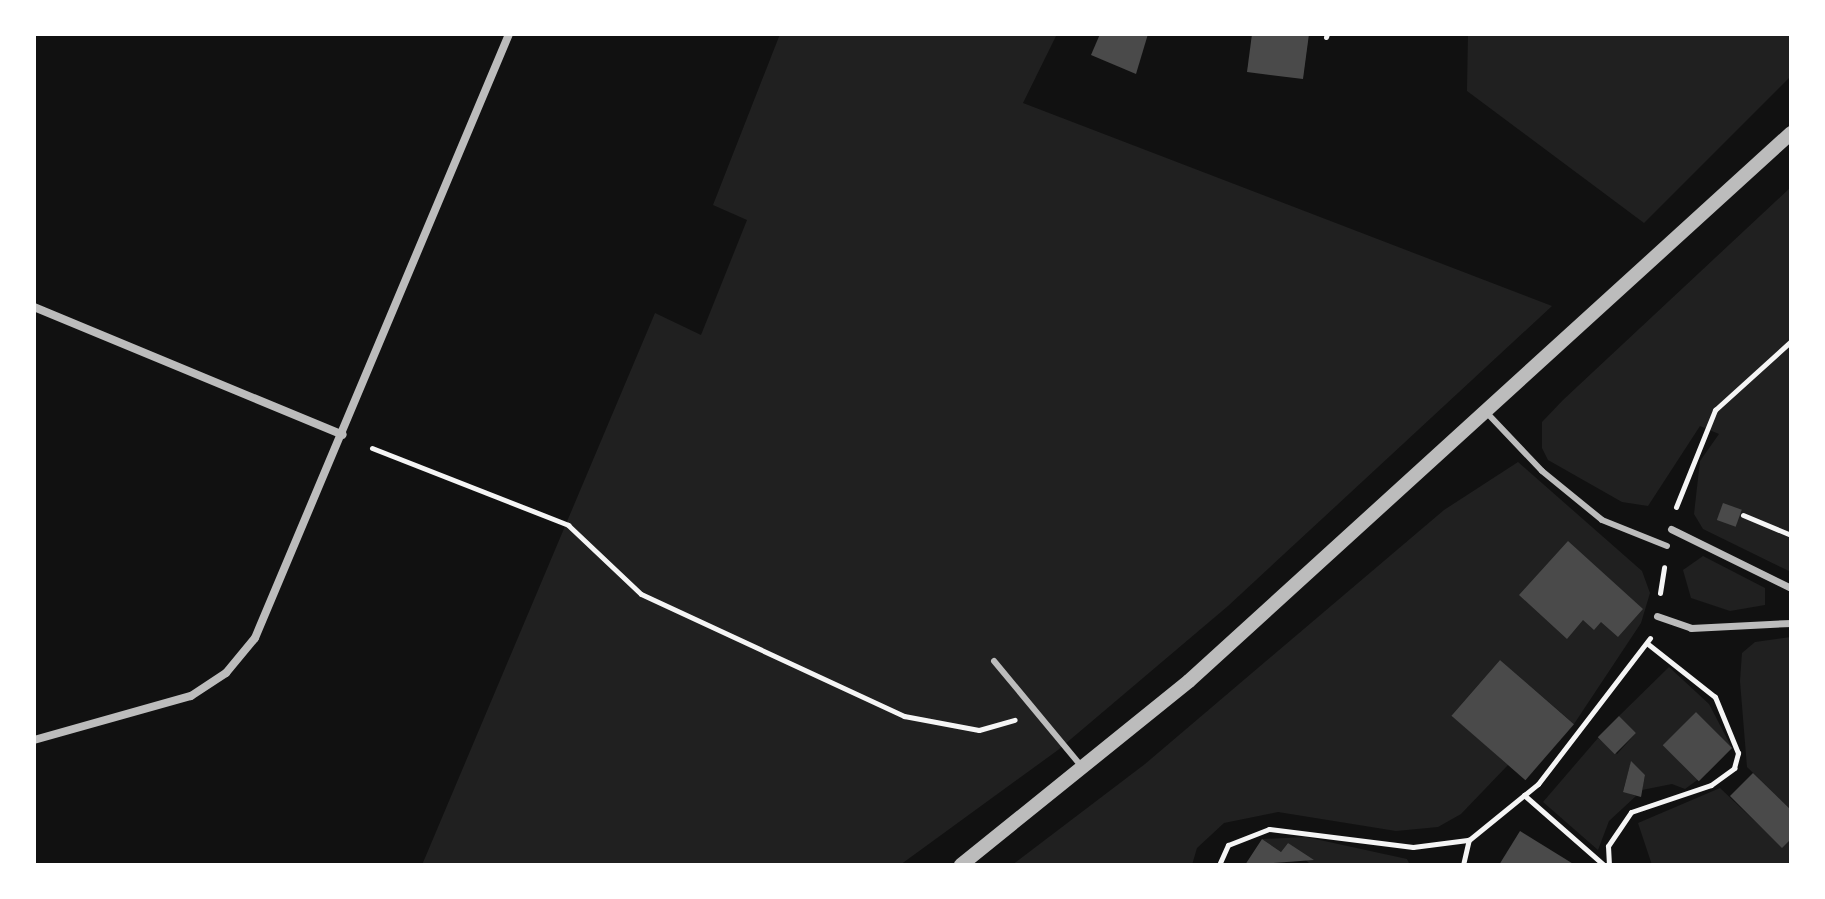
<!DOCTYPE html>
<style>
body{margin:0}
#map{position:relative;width:1825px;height:899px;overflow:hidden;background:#111;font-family:Lato,sans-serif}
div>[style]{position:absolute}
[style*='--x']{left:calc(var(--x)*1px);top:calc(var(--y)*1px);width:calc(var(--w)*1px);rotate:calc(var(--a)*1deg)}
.green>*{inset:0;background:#202020}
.building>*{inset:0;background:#4a4a4a;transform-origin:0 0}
.path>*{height:5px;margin:-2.5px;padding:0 2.5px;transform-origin:2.5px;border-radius:2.5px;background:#f5f5f5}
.service>*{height:6px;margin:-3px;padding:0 3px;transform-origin:3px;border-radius:3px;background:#bcbcbc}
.pedestrian>*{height:7px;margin:-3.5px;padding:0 3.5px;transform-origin:3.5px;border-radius:3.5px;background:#bcbcbc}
.minor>*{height:8px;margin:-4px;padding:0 4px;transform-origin:4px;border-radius:4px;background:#bcbcbc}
.tertiary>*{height:14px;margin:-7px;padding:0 7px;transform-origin:7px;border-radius:7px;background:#bcbcbc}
span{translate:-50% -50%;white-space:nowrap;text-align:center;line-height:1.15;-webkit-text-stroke:6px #fff;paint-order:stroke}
.frame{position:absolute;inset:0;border:36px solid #fff;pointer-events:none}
</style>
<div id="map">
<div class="green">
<div style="clip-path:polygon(780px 34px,1057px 34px,1023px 103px,1552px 306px,1228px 606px,1058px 750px,900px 865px,422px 865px,655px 313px,701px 335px,747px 220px,713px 205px)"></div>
<div style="clip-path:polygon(1468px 34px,1791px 34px,1791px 76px,1644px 223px,1467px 91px)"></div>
<div style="clip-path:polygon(1791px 187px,1791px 572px,1703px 529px,1694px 514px,1700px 461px,1719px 434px,1700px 426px,1648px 506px,1622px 502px,1548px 460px,1542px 448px,1542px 422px,1563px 400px)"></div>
<div style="clip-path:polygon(1518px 462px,1642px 571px,1650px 593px,1641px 623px,1574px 724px,1500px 660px,1452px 715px,1508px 765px,1461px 814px,1438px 827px,1396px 831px,1278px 812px,1224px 823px,1197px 848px,1192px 865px,1012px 865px,1145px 764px,1444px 510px)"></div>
<div style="clip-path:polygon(1703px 556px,1765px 588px,1765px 605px,1730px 611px,1691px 598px,1683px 570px)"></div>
<div style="clip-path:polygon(1791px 637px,1791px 810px,1747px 767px,1740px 681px,1742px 653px,1755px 642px)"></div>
<div style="clip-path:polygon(1669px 667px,1709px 704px,1732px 748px,1696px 712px,1664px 746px,1700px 778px,1685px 789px,1672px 784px,1642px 790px,1645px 775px,1631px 762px,1623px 791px,1636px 796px,1609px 821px,1598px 850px,1543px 802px,1598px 738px,1617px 754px,1636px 733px,1619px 716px)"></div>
<div style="clip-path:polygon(1720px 788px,1782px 847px,1791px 839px,1791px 865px,1652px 865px,1638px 823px)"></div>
<div style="clip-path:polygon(1306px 837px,1407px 859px,1410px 865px,1311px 865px,1288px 843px,1281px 852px,1262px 839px)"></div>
</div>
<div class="building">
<div style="clip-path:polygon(1100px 34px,1148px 34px,1136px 74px,1091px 55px)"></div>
<div style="clip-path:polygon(1252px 34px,1309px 34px,1303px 79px,1247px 72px)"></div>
<div style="left:1723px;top:503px;width:20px;height:18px;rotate:20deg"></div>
<div style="clip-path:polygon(1568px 541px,1643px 609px,1618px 637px,1601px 622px,1594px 630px,1583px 620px,1567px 639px,1519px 595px)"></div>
<div style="left:1500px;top:660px;width:98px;height:74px;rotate:41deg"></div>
<div style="left:1696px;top:712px;width:51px;height:47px;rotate:45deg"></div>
<div style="left:1619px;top:716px;width:24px;height:30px;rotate:45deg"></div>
<div style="clip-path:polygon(1631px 761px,1645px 775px,1641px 797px,1623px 792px)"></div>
<div style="clip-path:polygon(1753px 773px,1791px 810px,1791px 839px,1782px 848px,1730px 796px)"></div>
<div style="clip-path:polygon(1520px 831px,1575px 865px,1499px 865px)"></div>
<div style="clip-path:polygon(1262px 839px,1281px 852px,1288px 843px,1314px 860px,1245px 865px)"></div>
</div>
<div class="path">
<div style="--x:1326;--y:37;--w:3;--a:-72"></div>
<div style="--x:372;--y:448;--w:211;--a:21.4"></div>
<div style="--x:568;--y:525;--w:100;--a:43.4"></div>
<div style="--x:641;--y:594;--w:290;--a:24.9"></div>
<div style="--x:904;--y:716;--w:76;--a:10.6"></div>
<div style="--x:979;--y:730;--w:37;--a:-16"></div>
<div style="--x:1676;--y:507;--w:105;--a:-68.1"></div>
<div style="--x:1715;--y:410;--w:103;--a:-42.2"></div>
<div style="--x:1743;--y:515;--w:52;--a:22.6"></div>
<div style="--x:1660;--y:593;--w:26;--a:-81"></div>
<div style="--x:1524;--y:795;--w:106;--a:41.2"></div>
<div style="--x:1219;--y:865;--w:22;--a:-66"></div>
<div style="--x:1228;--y:845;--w:44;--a:-21.3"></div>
<div style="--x:1269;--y:829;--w:145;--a:7.1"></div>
<div style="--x:1413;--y:847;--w:55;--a:-7.3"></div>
<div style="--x:1463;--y:865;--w:26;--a:-77"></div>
<div style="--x:1469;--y:840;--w:89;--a:-39.1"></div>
<div style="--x:1538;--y:784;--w:184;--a:-52.5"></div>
<div style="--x:1609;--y:865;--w:19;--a:-93"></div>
<div style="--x:1608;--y:846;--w:41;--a:-55.9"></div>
<div style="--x:1631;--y:812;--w:84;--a:-18.6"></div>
<div style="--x:1711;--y:785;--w:29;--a:-36"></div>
<div style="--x:1734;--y:768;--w:16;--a:-75"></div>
<div style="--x:1738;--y:753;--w:61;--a:-112.3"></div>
<div style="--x:1715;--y:697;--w:85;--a:-141.7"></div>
</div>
<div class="service">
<div style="--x:1487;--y:413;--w:80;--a:46.5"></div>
<div style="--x:1542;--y:471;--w:77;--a:39.2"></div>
<div style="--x:1602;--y:520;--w:70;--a:21.8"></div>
<div style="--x:994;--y:661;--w:138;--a:50.3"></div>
</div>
<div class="pedestrian">
<div style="--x:1671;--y:529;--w:134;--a:26.2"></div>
<div style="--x:1657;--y:616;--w:36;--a:19"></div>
<div style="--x:1691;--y:628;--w:100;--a:-2.9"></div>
</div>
<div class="minor">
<div style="--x:34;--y:307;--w:334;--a:22.5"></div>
<div style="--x:34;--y:740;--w:163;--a:-15.7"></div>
<div style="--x:191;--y:696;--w:42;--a:-33.3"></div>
<div style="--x:226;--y:673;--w:45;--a:-50.4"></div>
<div style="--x:255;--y:638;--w:655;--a:-67.19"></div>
</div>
<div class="tertiary">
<div style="--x:961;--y:865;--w:293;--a:-38.9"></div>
<div style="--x:1189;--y:681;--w:814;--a:-42.31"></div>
</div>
<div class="frame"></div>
</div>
